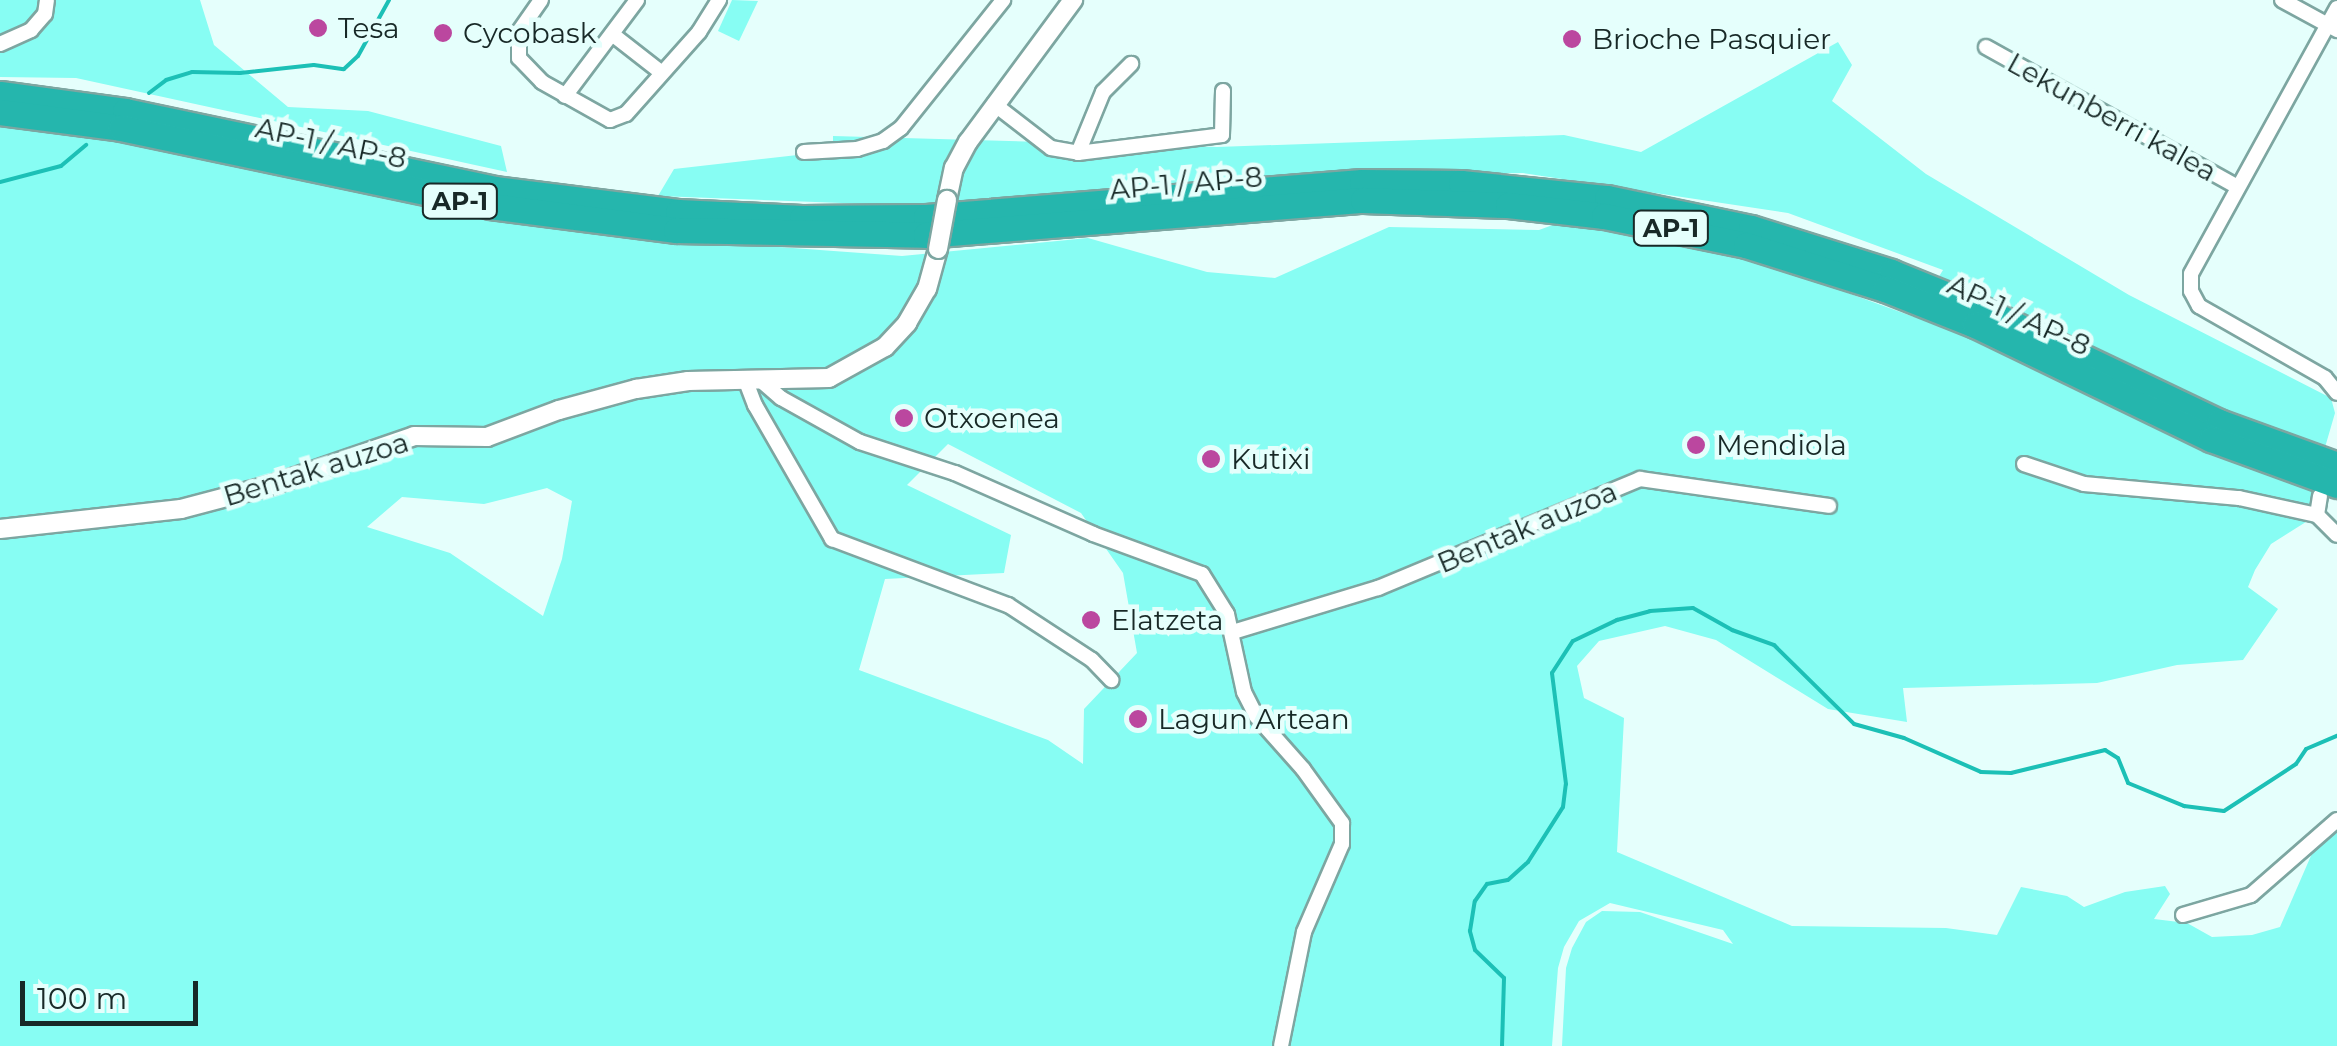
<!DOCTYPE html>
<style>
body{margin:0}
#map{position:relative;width:2337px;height:1046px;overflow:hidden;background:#e5fffc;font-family:Montserrat,sans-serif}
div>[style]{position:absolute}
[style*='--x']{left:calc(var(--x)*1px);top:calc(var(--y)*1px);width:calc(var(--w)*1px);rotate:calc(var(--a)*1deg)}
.green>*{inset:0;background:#87fdf3}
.stream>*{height:4px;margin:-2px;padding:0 2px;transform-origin:2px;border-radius:2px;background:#1cc0b6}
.roads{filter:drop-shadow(2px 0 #7da6a1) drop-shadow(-2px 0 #7da6a1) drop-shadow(0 2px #7da6a1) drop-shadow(0 -2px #7da6a1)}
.minor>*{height:14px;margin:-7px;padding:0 7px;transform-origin:7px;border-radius:7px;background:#fff}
.tertiary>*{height:18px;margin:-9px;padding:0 9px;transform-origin:9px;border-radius:9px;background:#fff}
.motorway>*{height:25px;margin:-12.5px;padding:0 12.5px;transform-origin:12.5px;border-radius:12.5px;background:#25b6ad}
.bridges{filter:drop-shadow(2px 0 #7da6a1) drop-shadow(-2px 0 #7da6a1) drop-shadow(0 2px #7da6a1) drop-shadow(0 -2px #7da6a1)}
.tertiary-bridge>*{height:18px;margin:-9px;padding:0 9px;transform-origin:9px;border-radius:9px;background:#fff}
.dots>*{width:28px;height:28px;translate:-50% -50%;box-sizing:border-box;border:5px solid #e5fffc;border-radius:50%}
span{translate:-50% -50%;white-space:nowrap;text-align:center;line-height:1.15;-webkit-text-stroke:9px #e5fffc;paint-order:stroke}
.shield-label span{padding:2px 8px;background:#e5fffc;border:2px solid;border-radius:8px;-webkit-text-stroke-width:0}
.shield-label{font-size:25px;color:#182927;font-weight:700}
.poi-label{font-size:28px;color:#182927}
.left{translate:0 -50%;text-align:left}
.street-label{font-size:28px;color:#182927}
.scale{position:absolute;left:20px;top:981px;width:178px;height:45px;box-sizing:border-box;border:5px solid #182927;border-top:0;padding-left:12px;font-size:30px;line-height:35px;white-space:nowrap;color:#182927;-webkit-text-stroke:8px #e5fffc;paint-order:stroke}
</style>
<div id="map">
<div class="green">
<div style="clip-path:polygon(0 0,200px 0,214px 45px,288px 107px,368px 111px,501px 146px,507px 172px,76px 78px,0 77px)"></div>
<div style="clip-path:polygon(732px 0,758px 1px,739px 41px,718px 31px)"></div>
<div style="clip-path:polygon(evenodd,1838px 42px,1852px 65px,1832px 101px,1926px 174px,2129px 295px,2331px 398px,2335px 413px,2312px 492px,2317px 515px,2271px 544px,2255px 570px,2248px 587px,2278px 609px,2243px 660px,2177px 665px,2097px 683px,1903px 688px,1907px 722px,1828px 709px,1716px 640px,1665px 626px,1599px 641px,1577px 666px,1584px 698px,1624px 718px,1617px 852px,1792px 926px,1946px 928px,1997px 935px,2021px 887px,2067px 896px,2084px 907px,2125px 892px,2165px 886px,2170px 894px,2154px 919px,2187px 923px,2212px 937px,2252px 935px,2280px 927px,2320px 835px,2337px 819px,2337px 1046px,1562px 1046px,1566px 968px,1572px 948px,1586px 922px,1602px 911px,1640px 912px,1733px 944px,1723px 930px,1610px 903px,1579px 921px,1564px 947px,1558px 968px,1552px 1046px,0 1046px,0 119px,670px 239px,902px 256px,1088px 238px,1207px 272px,1275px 278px,1389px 227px,1539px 230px,1558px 223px,1752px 258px,1914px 317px,1943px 270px,1788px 213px,1523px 173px,1251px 176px,922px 206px,658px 196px,674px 169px,833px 151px,833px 136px,1217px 147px,1564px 135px,1641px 152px,1838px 42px,948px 444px,1081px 513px,1123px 573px,1137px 653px,1084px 709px,1083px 764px,1048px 740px,859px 670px,885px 579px,1004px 573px,1011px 535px,907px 485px,948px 444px,1838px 42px,547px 488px,572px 501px,562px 559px,543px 616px,450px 553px,367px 527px,402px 497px,484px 504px,547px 488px)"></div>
</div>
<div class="stream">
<div style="--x:149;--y:93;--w:21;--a:-37"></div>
<div style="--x:166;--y:80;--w:27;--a:-17"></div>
<div style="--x:192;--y:72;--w:48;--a:1.2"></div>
<div style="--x:240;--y:73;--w:74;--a:-6.2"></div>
<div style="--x:314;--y:65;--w:30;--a:8"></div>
<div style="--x:344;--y:69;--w:19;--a:-43"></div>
<div style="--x:358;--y:56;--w:64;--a:-61"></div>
<div style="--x:0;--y:182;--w:63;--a:-14.7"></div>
<div style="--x:61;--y:166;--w:33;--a:-40"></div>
<div style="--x:1502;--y:1046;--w:68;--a:-88.3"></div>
<div style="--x:1504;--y:978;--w:40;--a:-136"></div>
<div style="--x:1475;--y:950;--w:20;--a:-105"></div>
<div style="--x:1470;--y:931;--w:30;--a:-81"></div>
<div style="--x:1475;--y:901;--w:21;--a:-55"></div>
<div style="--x:1487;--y:884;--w:21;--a:-11"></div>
<div style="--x:1508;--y:880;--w:27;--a:-42"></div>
<div style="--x:1528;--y:862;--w:65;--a:-57.5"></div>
<div style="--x:1563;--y:807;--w:23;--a:-83"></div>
<div style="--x:1566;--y:784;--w:112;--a:-97.2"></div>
<div style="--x:1552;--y:673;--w:38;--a:-57"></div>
<div style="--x:1573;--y:641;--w:49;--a:-25.5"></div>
<div style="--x:1617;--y:620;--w:34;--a:-15"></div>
<div style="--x:1650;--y:611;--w:43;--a:-4"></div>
<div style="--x:1693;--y:608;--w:45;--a:29.4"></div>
<div style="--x:1732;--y:630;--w:45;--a:19.7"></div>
<div style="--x:1774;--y:645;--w:112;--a:44.6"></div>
<div style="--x:1854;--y:724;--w:52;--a:15.6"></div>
<div style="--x:1904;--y:738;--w:84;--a:23.8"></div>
<div style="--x:1981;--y:772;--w:30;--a:2"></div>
<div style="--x:2011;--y:773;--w:97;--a:-13.7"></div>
<div style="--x:2105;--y:750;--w:15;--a:32"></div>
<div style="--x:2118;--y:758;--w:27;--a:68"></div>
<div style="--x:2128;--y:783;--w:61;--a:22.3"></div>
<div style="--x:2184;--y:806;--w:40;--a:7.1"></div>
<div style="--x:2224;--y:811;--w:86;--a:-33.1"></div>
<div style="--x:2296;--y:764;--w:18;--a:-56"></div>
<div style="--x:2306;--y:749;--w:34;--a:-23"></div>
</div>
<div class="roads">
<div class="minor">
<div style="--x:541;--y:0;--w:39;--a:125"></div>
<div style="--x:519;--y:32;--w:26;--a:90"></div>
<div style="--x:519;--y:58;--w:33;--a:46"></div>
<div style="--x:542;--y:82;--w:78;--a:29.2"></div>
<div style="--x:610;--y:120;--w:17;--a:-21"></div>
<div style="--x:626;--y:114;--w:110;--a:-48.3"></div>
<div style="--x:699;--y:32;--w:38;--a:-58"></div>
<div style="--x:2282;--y:0;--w:63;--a:28.6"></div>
<div style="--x:2337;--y:8;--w:303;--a:118.8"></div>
<div style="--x:2191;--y:274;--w:17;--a:90"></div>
<div style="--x:2191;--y:291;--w:17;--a:62"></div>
<div style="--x:2199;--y:306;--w:145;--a:29.7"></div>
<div style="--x:2325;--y:378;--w:19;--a:51"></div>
<div style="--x:612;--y:34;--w:63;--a:38"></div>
<div style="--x:0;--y:44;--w:34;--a:-24"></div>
<div style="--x:31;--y:30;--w:21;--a:-49"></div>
<div style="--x:45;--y:14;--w:14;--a:-82"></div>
<div style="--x:1986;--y:47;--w:288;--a:29.1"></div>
<div style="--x:565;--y:96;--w:120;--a:-53.1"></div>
<div style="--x:994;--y:104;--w:72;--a:37.7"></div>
<div style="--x:1051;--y:148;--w:27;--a:10"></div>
<div style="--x:1078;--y:153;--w:145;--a:-7.1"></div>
<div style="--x:1222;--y:135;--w:44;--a:-88.7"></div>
<div style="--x:804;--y:152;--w:53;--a:-3.2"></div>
<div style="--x:857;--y:149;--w:27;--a:-17"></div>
<div style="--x:883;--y:141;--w:22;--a:-36"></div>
<div style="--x:901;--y:128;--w:164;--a:-51.4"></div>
<div style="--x:1078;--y:153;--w:66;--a:-67.7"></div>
<div style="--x:1103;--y:92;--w:40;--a:-45"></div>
<div style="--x:745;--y:379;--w:28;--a:69"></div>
<div style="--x:755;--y:405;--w:155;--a:60.1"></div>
<div style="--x:832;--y:539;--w:188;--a:20.6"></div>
<div style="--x:1008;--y:605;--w:100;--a:33.2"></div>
<div style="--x:1092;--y:660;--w:28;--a:46"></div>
<div style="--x:759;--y:379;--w:29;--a:41"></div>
<div style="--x:781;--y:398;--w:90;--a:29.1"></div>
<div style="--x:860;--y:442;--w:100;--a:18.1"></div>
<div style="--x:955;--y:473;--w:151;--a:23.8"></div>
<div style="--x:1093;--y:534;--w:116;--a:20.2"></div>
<div style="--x:1202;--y:574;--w:47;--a:58"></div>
<div style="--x:1227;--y:614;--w:80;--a:77.7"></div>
<div style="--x:1244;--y:692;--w:27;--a:63"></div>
<div style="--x:1256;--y:716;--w:71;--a:48.4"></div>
<div style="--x:1303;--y:769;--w:67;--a:54.2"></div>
<div style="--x:1342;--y:823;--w:21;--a:90"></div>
<div style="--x:1342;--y:844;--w:96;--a:113.4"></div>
<div style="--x:1304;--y:932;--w:116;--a:101.4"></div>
<div style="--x:2024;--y:464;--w:63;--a:18.4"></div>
<div style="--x:2084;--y:484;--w:156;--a:5.2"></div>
<div style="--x:2239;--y:498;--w:80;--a:12.3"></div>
<div style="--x:2320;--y:496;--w:19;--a:99"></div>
<div style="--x:2317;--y:515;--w:28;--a:45"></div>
<div style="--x:1233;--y:632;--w:152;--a:-16.9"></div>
<div style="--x:1378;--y:588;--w:284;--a:-22.6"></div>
<div style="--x:1640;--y:479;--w:191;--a:8.1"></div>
<div style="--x:2183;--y:915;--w:71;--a:-16.4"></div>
<div style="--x:2251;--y:895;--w:114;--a:-41.1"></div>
</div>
<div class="tertiary">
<div style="--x:947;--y:200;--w:33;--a:-78"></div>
<div style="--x:954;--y:168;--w:30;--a:-62"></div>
<div style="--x:968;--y:142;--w:177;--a:-53.5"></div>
<div style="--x:0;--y:529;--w:182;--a:-6.3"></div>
<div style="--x:181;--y:509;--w:94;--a:-14.8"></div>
<div style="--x:272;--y:485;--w:150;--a:-19"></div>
<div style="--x:414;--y:436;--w:73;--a:0.8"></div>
<div style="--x:487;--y:437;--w:77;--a:-20.6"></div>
<div style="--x:559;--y:410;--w:80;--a:-15.3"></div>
<div style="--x:636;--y:389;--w:53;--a:-8.7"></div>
<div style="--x:688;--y:381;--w:141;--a:-1.2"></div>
<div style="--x:829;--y:378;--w:64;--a:-29"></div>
<div style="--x:885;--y:347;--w:33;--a:-47"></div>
<div style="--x:907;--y:323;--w:39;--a:-60"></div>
<div style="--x:927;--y:289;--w:41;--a:-74.6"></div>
</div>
<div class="motorway">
<div style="--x:0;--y:94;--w:126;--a:7.7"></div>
<div style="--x:125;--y:111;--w:377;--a:11.9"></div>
<div style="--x:494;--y:189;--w:185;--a:7.1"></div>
<div style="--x:678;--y:212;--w:124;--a:2.8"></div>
<div style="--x:802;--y:218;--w:124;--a:-0.5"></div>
<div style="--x:926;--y:217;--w:437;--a:-4.6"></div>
<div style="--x:1362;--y:182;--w:99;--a:0.6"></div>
<div style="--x:1461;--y:183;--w:147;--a:5.9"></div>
<div style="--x:1607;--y:198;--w:147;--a:11.8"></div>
<div style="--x:1751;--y:228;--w:147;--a:17.4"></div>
<div style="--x:1891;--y:272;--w:98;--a:22.1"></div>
<div style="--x:1982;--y:309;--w:263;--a:25.5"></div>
<div style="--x:2219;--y:422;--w:126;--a:20"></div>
<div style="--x:0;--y:112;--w:122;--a:7.5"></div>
<div style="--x:121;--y:128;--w:377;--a:11.9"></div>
<div style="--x:490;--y:206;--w:188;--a:7.4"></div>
<div style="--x:676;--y:230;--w:250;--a:1.1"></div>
<div style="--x:926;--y:235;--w:438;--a:-4.6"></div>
<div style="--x:1363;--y:200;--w:145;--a:2"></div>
<div style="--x:1508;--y:205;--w:97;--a:6.5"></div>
<div style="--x:1604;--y:216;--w:145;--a:11.5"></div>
<div style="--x:1746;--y:245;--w:146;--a:17.6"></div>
<div style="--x:1885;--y:289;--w:97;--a:21.8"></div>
<div style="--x:1975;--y:325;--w:262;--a:25.8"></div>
<div style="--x:2211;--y:439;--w:134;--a:20.1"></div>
</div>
</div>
<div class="bridges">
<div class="tertiary-bridge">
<div style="--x:938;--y:249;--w:50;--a:-79.6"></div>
</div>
</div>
<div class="dots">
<div style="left:318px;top:28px;background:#bb479f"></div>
<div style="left:443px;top:33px;background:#bb479f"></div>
<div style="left:1572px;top:39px;background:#bb479f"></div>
<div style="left:904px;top:418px;background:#bb479f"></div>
<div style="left:1696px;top:445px;background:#bb479f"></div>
<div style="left:1211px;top:459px;background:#bb479f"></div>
<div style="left:1091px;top:620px;background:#bb479f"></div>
<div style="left:1138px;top:719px;background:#bb479f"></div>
</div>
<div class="shield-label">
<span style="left:460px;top:201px">AP-1</span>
<span style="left:1671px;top:228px">AP-1</span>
</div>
<div class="poi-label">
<span class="left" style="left:338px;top:28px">Tesa</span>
<span class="left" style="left:463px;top:33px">Cycobask</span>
<span class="left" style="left:1592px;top:39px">Brioche Pasquier</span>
<span class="left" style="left:924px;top:418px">Otxoenea</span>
<span class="left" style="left:1716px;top:445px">Mendiola</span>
<span class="left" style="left:1231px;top:459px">Kutixi</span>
<span class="left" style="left:1111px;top:620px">Elatzeta</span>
<span class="left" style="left:1158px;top:719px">Lagun Artean</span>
</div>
<div class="street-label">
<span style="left:2112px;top:117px;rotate:29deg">Lekunberri kalea</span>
<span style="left:331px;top:143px;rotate:12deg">AP-1 / AP-8</span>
<span style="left:1186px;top:183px;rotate:-5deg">AP-1 / AP-8</span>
<span style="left:2019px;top:315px;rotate:25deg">AP-1 / AP-8</span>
<span style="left:316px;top:469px;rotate:-17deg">Bentak auzoa</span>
<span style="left:1527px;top:527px;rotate:-23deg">Bentak auzoa</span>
</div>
<div class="scale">100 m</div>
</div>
